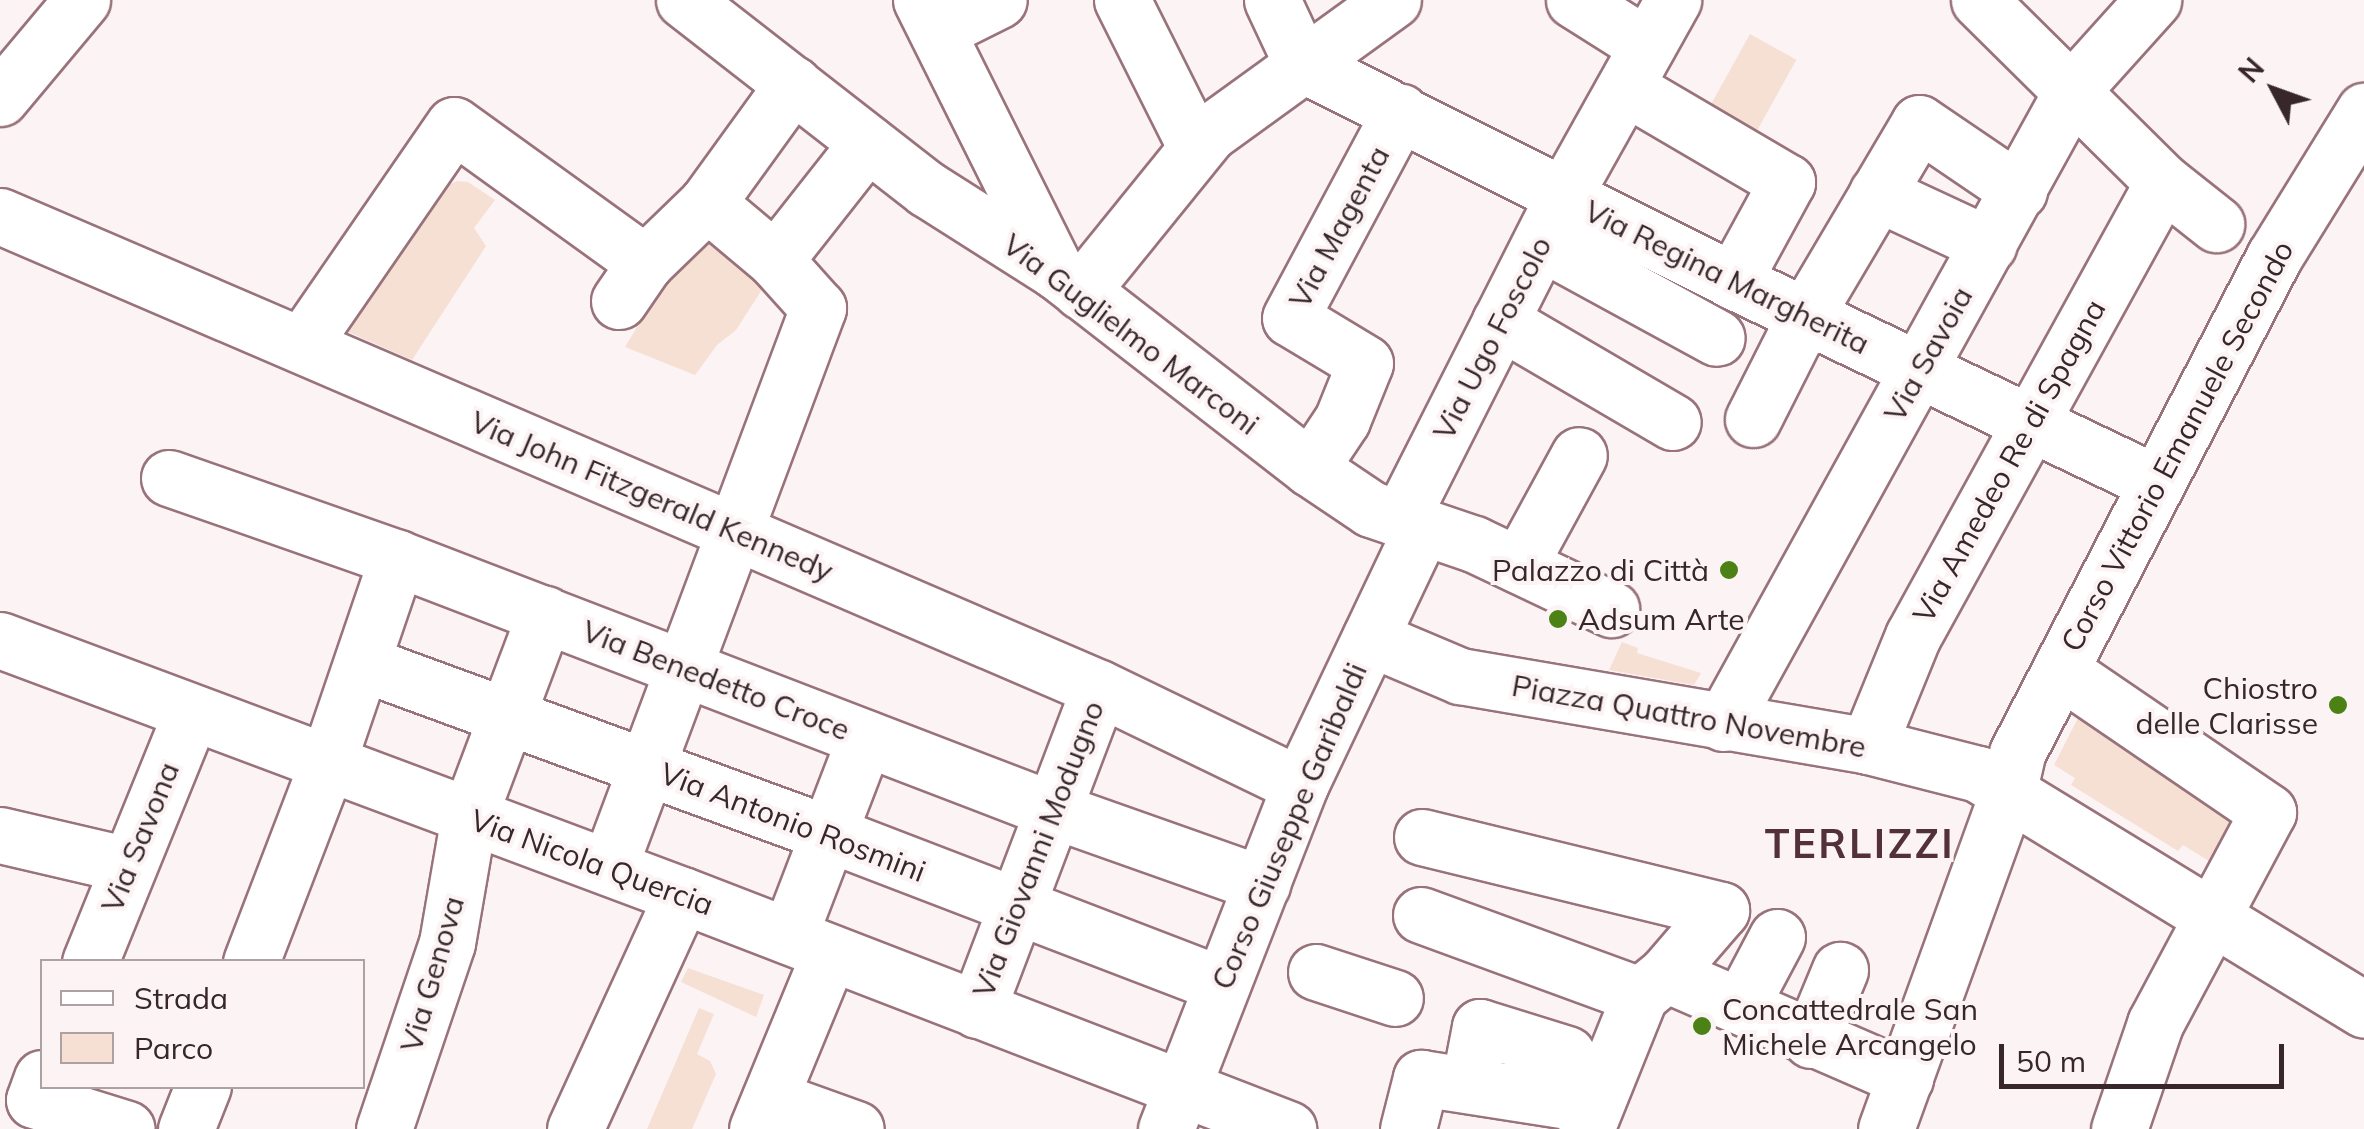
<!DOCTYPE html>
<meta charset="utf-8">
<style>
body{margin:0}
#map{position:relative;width:2364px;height:1129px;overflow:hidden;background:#fcf3f5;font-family:Mulish,sans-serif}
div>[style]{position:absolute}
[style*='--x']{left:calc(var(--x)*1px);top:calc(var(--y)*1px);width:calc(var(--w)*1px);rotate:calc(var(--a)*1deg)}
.green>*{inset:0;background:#f5e0d3;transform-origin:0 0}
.roads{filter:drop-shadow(2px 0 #99737b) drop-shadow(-2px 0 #99737b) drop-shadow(0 2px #99737b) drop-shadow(0 -2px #99737b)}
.minor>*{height:55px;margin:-27.5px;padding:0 27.5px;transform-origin:27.5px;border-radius:27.5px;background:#fff}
.dots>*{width:28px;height:28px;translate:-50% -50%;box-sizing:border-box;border:5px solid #fcf3f5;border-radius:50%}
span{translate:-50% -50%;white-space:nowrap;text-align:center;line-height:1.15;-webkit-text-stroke:8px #fcf3f5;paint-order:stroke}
.street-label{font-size:30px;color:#37272a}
.poi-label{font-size:30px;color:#37272a}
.right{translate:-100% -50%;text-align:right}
.left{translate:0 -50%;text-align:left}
.district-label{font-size:40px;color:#52313a;font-weight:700;letter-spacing:2.5px}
.legend{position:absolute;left:40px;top:959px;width:325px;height:130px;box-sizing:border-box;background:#fcf3f5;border:2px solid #ada1a4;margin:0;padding:12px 18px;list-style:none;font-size:30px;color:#37272a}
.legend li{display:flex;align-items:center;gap:20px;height:50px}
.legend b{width:50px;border:2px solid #ada1a4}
.north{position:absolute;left:2224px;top:40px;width:100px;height:100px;-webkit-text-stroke:8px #fcf3f5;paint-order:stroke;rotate:311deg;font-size:28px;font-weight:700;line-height:40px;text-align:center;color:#37272a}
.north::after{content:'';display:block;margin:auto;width:35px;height:45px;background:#37272a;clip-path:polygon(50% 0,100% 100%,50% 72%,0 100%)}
.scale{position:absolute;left:1999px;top:1044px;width:285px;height:45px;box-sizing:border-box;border:5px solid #37272a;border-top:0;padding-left:12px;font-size:30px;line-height:35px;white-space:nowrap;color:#37272a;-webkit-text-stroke:8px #fcf3f5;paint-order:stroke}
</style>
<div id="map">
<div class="green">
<div style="left:1750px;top:34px;width:53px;height:91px;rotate:29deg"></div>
<div style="clip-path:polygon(457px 181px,468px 182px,495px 200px,474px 228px,486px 246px,412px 360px,346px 331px,440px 189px)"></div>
<div style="clip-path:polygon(700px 223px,765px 285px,736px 330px,717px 345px,695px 375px,625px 347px)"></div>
<div style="clip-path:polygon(1622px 642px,1638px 648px,1637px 653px,1701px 673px,1694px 685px,1609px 670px)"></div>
<div style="clip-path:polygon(2080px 714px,2235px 819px,2209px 861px,2183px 845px,2178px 851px,2071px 785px,2075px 778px,2054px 765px)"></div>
<div style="clip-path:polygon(688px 968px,764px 995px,756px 1017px,681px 982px)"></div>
<div style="clip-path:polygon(699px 1008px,714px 1014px,697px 1054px,710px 1061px,716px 1074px,692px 1129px,647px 1129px)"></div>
</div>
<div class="roads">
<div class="minor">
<div style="--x:684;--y:0;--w:308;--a:37.9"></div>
<div style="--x:927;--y:189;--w:153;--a:32.4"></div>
<div style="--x:1056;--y:271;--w:321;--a:37.8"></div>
<div style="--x:1310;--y:468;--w:73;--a:33.9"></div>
<div style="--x:1371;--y:509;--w:109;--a:18.8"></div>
<div style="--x:1474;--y:544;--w:152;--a:25.4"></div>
<div style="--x:921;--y:0;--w:303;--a:63.5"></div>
<div style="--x:1122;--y:0;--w:165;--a:63.4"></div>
<div style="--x:1272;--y:0;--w:71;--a:64.9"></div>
<div style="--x:1302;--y:64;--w:483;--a:26.7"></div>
<div style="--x:1733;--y:281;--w:469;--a:25.5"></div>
<div style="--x:1574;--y:0;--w:86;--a:32.2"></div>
<div style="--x:1979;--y:0;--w:259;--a:44.7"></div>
<div style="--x:2163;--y:182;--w:68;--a:38.4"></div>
<div style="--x:937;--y:31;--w:69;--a:-26.6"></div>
<div style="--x:1625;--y:87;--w:188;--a:30.4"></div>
<div style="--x:1787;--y:182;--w:113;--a:118.6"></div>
<div style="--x:0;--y:98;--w:128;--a:-50.1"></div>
<div style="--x:1877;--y:193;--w:123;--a:24.9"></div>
<div style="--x:0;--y:216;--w:1196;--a:23.24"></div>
<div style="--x:1099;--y:688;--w:223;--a:25.8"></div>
<div style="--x:1541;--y:242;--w:200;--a:28.6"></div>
<div style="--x:775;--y:260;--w:149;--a:-51.8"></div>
<div style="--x:1081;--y:291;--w:203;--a:-51"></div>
<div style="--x:1209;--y:133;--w:227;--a:-35.9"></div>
<div style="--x:619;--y:301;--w:46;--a:-55.6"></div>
<div style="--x:645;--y:263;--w:86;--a:-44.1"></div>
<div style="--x:707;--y:203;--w:147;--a:-54.1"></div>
<div style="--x:1500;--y:321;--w:200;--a:30.3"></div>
<div style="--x:302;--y:345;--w:267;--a:-55.4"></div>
<div style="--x:454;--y:125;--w:236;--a:35.8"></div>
<div style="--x:1753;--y:419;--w:115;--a:-63.2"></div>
<div style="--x:1805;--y:316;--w:224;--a:-59.4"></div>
<div style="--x:1919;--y:123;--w:121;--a:34.2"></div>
<div style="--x:1310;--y:468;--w:58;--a:-56.3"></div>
<div style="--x:1342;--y:420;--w:61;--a:-68"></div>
<div style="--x:1365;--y:363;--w:87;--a:-149"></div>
<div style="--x:1290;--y:318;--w:234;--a:-61.9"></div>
<div style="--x:169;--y:478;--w:242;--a:19.3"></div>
<div style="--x:397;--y:558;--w:703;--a:21.01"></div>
<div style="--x:1053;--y:810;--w:222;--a:19.5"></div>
<div style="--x:1400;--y:520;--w:362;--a:-63.2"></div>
<div style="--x:1563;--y:197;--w:226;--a:-60.8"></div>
<div style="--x:1519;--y:565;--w:125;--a:-61.4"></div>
<div style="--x:1370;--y:638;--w:98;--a:22.9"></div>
<div style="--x:1460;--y:676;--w:414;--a:9.7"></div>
<div style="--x:1868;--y:746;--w:114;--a:14.3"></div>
<div style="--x:1978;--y:774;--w:452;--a:31.4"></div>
<div style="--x:0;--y:640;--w:728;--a:20.5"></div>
<div style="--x:682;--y:895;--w:650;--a:21.11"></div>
<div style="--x:362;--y:663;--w:495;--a:20.1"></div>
<div style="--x:827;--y:833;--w:423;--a:21"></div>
<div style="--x:2060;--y:670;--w:252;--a:34.3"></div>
<div style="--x:2268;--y:812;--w:240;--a:118.1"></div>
<div style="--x:2155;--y:1024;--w:111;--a:108.9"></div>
<div style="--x:1723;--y:723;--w:724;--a:-61.1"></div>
<div style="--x:2073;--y:89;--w:120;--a:-48"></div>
<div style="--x:1868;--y:746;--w:119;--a:-67.8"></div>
<div style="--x:1913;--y:636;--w:518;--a:-61.16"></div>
<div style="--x:0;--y:835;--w:132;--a:13.1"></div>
<div style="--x:1422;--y:837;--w:308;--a:13.7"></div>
<div style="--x:1721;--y:910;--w:84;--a:130.7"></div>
<div style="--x:1666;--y:974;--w:33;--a:141"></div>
<div style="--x:1640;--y:995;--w:144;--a:111.9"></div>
<div style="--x:609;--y:867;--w:597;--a:-69.5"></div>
<div style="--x:818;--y:308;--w:64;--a:-131.9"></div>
<div style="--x:775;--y:260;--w:89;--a:-140"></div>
<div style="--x:1421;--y:915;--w:233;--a:20.1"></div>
<div style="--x:789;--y:936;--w:212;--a:-69"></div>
<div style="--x:90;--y:962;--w:269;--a:-67.9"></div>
<div style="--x:251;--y:962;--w:212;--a:-69"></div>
<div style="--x:327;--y:764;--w:218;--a:-71.2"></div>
<div style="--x:1316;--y:972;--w:83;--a:18.2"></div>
<div style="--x:1666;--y:974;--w:261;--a:23.5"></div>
<div style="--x:1741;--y:1005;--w:77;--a:-62.1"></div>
<div style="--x:977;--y:1010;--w:344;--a:-69.2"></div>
<div style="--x:1811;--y:1040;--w:76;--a:-67.5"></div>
<div style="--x:42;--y:1078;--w:23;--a:110"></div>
<div style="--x:34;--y:1100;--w:97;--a:17.3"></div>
<div style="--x:1469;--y:1084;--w:58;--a:-79.1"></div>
<div style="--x:1480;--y:1027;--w:91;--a:17.2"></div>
<div style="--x:770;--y:1098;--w:91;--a:19.8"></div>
<div style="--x:186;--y:1129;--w:46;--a:-68.4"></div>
<div style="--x:384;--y:1129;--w:196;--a:-71.3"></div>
<div style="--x:447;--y:943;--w:129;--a:-80.2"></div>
<div style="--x:469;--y:816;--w:216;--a:-69.4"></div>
<div style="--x:575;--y:1129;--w:257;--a:-65.4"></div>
<div style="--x:757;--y:1129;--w:191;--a:-67.6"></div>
<div style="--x:1166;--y:1129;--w:369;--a:-68.7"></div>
<div style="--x:1300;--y:785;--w:284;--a:-64.6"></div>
<div style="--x:1408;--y:1129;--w:53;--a:-75.7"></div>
<div style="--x:1421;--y:1078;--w:175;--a:8.9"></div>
<div style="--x:1886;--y:1129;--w:362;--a:-70.1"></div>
<div style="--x:2009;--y:789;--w:37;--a:-77"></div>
<div style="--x:2017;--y:753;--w:559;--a:-62.61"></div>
<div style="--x:2274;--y:257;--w:172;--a:-58.3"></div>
</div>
</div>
<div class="dots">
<div style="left:1729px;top:570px;background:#4c8116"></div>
<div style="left:1558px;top:619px;background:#4c8116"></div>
<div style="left:2338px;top:705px;background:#4c8116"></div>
<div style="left:1702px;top:1026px;background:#4c8116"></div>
</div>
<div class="street-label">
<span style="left:1339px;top:227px;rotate:-62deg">Via Magenta</span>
<span style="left:1727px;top:277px;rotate:26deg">Via Regina Margherita</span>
<span style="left:1131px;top:334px;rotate:37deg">Via Guglielmo Marconi</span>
<span style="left:1492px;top:338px;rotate:-63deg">Via Ugo Foscolo</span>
<span style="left:1928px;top:354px;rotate:-61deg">Via Savoia</span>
<span style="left:2177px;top:446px;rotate:-62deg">Corso Vittorio Emanuele Secondo</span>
<span style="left:2009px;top:461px;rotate:-61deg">Via Amedeo Re di Spagna</span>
<span style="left:652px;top:496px;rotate:23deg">Via John Fitzgerald Kennedy</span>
<span style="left:716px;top:680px;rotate:21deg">Via Benedetto Croce</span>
<span style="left:1689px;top:716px;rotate:10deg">Piazza Quattro Novembre</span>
<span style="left:793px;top:822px;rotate:21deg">Via Antonio Rosmini</span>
<span style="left:1289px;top:826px;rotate:-67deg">Corso Giuseppe Garibaldi</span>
<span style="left:140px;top:837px;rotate:-68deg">Via Savona</span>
<span style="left:1038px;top:849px;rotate:-69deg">Via Giovanni Modugno</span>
<span style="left:592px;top:862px;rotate:20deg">Via Nicola Quercia</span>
<span style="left:432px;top:974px;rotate:-74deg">Via Genova</span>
</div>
<div class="poi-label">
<span class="right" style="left:1709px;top:570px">Palazzo di Città</span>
<span class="left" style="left:1578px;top:619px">Adsum Arte</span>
<span class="right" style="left:2318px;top:705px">Chiostro<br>delle Clarisse</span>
<span class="left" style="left:1722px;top:1026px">Concattedrale San<br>Michele Arcangelo</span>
</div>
<div class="district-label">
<span style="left:1860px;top:843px">TERLIZZI</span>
</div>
<ul class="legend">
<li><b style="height:12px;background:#fff"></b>Strada</li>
<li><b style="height:28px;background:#f5e0d3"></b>Parco</li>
</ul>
<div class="north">N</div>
<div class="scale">50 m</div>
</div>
